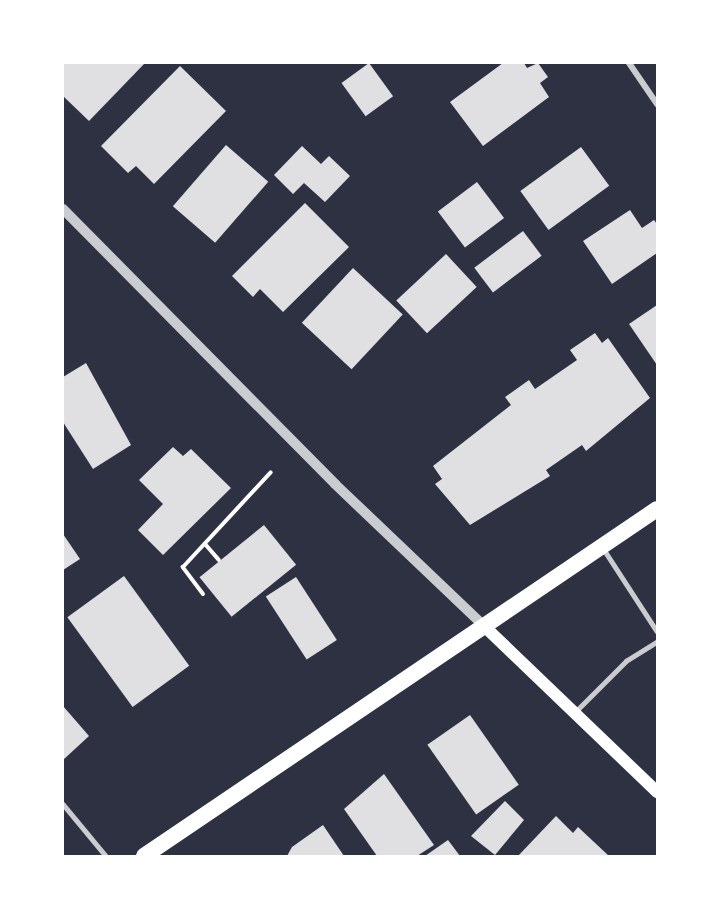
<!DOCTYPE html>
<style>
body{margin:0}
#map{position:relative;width:720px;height:919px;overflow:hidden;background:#2d3142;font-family:"PT Sans Narrow",sans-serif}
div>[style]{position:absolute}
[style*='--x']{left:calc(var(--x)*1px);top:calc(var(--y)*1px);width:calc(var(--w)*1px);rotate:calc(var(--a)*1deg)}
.building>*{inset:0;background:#e0e0e3;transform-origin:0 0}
.path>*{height:4px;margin:-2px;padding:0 2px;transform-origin:2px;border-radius:2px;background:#fff}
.service>*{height:4.5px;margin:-2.25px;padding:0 2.25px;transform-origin:2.25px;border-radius:2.25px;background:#caccd0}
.minor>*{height:6px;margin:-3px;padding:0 3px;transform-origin:3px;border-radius:3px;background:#caccd0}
.tertiary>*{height:10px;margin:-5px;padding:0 5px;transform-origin:5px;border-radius:5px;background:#caccd0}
.secondary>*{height:12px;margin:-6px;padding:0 6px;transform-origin:6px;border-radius:6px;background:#fff}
.trunk>*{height:16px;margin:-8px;padding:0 8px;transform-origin:8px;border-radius:8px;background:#fff}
span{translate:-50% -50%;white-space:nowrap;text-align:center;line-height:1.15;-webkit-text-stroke:4.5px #fff;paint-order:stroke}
.frame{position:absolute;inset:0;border:64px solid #fff;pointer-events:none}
</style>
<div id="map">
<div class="building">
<div style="clip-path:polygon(63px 63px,145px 63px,89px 121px,63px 96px)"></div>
<div style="left:369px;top:63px;width:41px;height:34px;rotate:54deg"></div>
<div style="clip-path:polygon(503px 63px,524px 63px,527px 68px,538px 63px,548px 77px,540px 83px,549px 97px,483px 146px,450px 102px)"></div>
<div style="clip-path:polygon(180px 66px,226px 111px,154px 184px,136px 166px,128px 173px,101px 146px)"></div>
<div style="left:226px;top:145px;width:56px;height:81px;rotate:41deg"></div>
<div style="clip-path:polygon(302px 146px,321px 164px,329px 156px,350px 176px,325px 202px,304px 183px,293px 194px,274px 175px)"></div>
<div style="left:581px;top:147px;width:48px;height:75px;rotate:54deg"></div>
<div style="left:477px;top:182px;width:45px;height:49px;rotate:53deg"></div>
<div style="clip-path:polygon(305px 203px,349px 247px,283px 312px,260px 289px,253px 297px,232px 276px)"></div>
<div style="clip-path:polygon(630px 210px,642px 228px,654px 220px,657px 224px,657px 253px,612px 284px,583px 241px)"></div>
<div style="left:523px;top:231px;width:31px;height:61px;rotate:53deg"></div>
<div style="left:446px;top:254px;width:45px;height:68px;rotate:47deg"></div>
<div style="left:353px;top:268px;width:68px;height:75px;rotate:43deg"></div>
<div style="clip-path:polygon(657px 305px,657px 365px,629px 324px)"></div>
<div style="clip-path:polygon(595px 333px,602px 343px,608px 338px,650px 398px,586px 451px,582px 445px,546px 470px,550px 476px,470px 525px,435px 484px,442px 479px,433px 466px,511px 405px,505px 397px,529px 380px,535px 389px,577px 360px,570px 350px)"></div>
<div style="clip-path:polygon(86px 363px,131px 445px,93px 469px,63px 422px,63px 377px)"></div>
<div style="clip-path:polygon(173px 447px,183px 456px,191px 449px,231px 488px,163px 555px,138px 530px,163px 504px,139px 480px)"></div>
<div style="left:264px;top:525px;width:51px;height:83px;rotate:51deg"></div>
<div style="clip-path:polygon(63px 534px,80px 559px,63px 570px)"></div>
<div style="left:124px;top:576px;width:111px;height:70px;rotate:54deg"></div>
<div style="left:296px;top:577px;width:75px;height:36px;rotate:57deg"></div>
<div style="clip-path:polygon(63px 706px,89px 736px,63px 760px)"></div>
<div style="left:470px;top:715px;width:85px;height:52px;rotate:55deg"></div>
<div style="clip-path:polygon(384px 774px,434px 845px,417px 856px,377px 856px,344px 809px)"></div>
<div style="clip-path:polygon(505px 801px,524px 820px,495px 855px,471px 836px)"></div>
<div style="clip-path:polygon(556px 816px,573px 833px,578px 827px,609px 856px,518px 856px)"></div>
<div style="clip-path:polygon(323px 825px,344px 856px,287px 856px,292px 847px)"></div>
<div style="clip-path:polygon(448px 840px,460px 856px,425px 856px)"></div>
</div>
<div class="path">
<div style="--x:205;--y:544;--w:21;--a:49"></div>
<div style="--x:203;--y:594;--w:34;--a:-127"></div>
<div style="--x:183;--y:567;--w:129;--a:-47.2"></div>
</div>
<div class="service">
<div style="--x:603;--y:548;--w:99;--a:57"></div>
<div style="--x:575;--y:712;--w:72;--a:-45"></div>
<div style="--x:626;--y:661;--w:36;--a:-32"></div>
<div style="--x:63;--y:804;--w:67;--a:50.4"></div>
</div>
<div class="minor">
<div style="--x:629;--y:63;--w:50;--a:55.7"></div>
</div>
<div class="tertiary">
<div style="--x:63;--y:209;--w:387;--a:45.3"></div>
<div style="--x:335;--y:484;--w:206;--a:43.6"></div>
</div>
<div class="secondary">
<div style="--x:484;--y:626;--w:240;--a:43.8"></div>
</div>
<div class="trunk">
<div style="--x:144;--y:856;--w:619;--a:-34.07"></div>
</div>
<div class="frame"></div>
</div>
